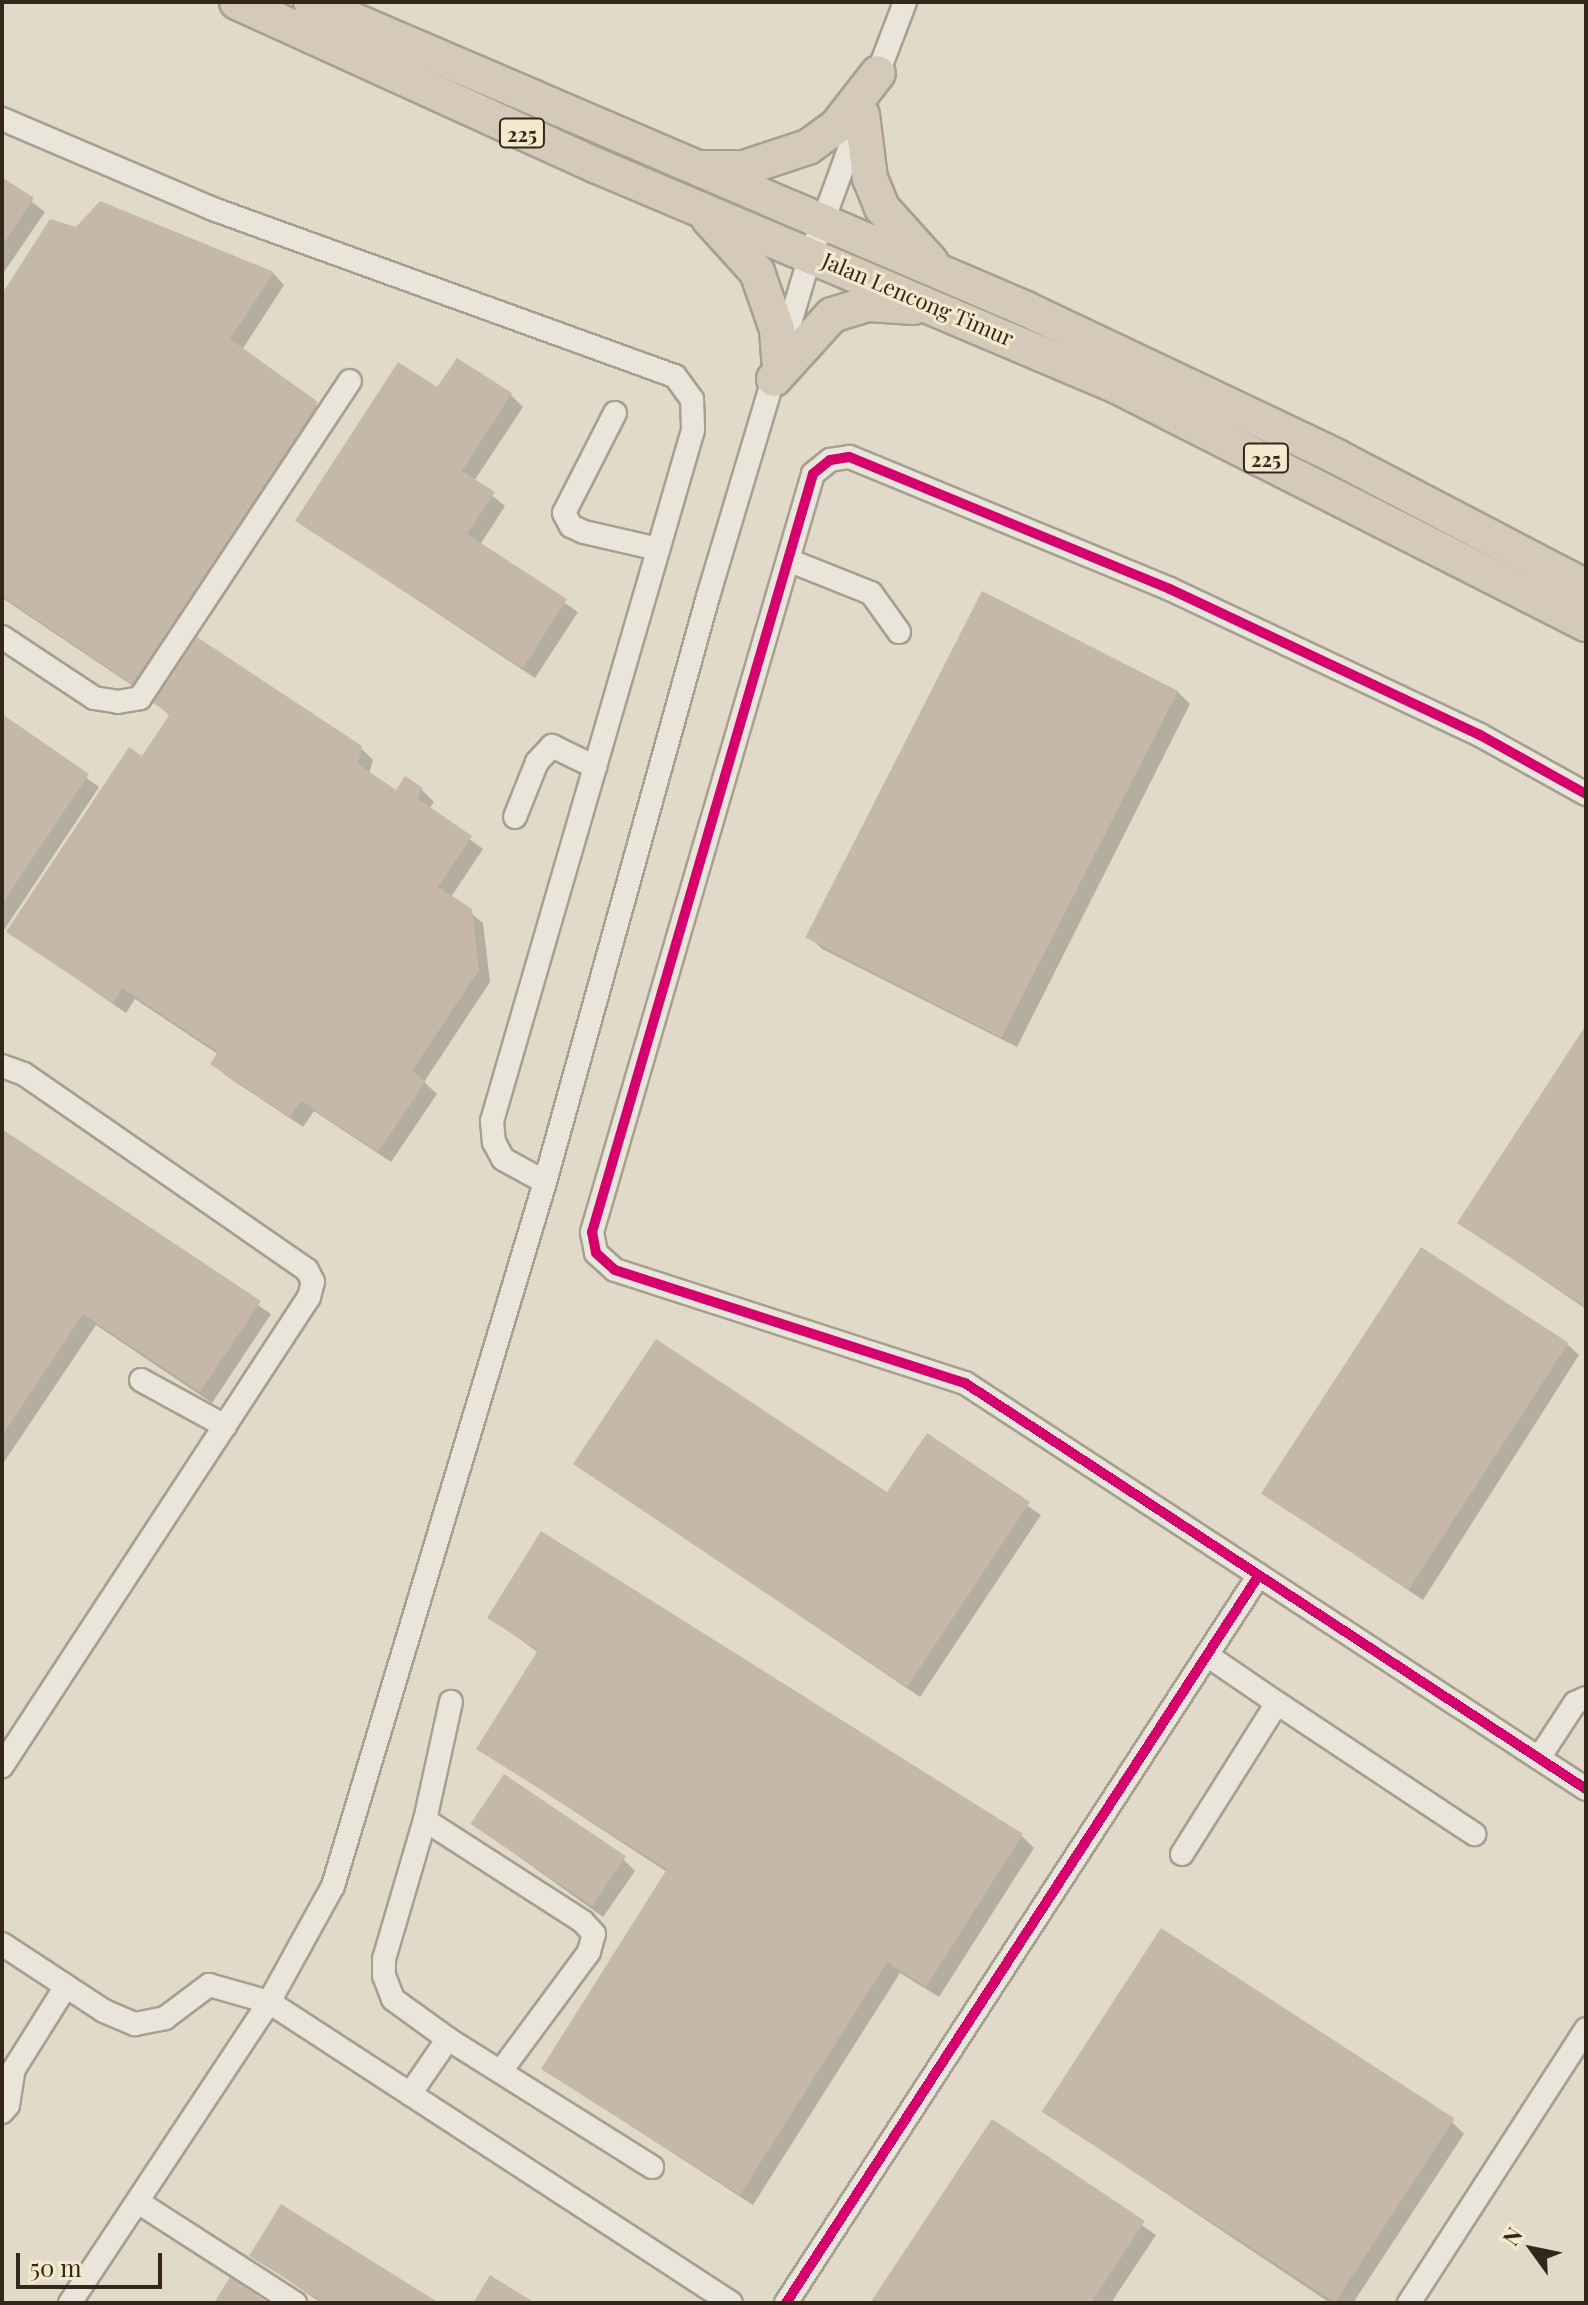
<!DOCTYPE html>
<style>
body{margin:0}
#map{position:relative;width:1588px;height:2305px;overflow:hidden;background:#e2dac8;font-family:"Playfair Display",serif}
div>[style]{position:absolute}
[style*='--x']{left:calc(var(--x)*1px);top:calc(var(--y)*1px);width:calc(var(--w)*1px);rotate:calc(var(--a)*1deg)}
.shadow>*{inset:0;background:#0003}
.building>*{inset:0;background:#c5b8a9;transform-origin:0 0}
.roads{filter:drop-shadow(2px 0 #a69f92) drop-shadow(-2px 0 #a69f92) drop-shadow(0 2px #a69f92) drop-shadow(0 -2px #a69f92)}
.minor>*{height:22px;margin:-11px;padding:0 11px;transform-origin:11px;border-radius:11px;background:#eae5da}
.highway>*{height:34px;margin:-17px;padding:0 17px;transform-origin:17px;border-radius:17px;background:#d5cab9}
.cycleway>*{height:10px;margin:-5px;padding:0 5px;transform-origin:5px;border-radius:5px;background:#d6006c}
span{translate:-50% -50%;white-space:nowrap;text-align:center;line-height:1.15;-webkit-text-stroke:6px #f4e9cc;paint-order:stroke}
.shield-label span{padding:2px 6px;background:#f4e9cc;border:2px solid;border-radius:6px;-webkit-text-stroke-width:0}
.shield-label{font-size:20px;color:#33271b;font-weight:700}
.street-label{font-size:22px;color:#33271b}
.frame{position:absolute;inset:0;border:4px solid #33271b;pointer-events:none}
.north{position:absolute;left:1492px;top:2209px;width:80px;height:80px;-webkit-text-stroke:6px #f4e9cc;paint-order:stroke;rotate:303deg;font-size:22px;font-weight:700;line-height:32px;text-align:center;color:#33271b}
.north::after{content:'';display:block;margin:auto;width:28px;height:36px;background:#33271b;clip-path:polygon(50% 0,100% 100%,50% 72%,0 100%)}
.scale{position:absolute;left:16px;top:2253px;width:146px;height:36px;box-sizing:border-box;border:4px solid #33271b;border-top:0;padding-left:10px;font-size:24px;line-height:28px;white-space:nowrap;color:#33271b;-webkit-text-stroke:6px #f4e9cc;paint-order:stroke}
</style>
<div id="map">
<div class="shadow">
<div style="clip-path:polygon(2px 179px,45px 212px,2px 275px)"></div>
<div style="clip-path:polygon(77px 229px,273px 273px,284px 285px,242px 350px,329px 415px,151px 698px,2px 598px,2px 297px)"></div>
<div style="clip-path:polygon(438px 390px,511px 395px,523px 407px,474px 481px,505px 506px,480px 545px,578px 612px,535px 678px,298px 521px)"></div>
<div style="clip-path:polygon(983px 594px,1178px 692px,1190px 704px,1017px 1047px,822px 949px,810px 937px)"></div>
<div style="clip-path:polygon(156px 703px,361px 748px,373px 760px,369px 774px,397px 792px,422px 790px,434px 802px,429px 809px,483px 849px,451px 897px,483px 923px,490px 982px,424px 1082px,437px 1094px,391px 1162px,314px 1111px,303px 1127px,225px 1075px,213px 1063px,219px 1055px,135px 999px,126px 1013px,9px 932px,171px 717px)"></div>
<div style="clip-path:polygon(2px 717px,99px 787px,2px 933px)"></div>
<div style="clip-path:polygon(1586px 1029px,1586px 1309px,1460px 1223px)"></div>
<div style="clip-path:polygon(2px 1131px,271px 1314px,212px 1403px,96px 1325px,2px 1465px)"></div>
<div style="clip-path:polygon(1567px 1344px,1579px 1355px,1423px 1600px,1265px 1495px)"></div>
<div style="clip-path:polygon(927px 1436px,1041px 1515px,920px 1697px,575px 1464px,888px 1495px)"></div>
<div style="clip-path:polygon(489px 1617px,1022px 1836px,1034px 1848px,939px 1997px,900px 1973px,753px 2205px,543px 2069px,667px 1872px,479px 1749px,539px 1653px)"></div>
<div style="clip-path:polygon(473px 1824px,623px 1859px,635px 1871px,603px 1917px)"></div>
<div style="clip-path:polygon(1043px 2111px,1452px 2122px,1464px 2134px,1353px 2303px,1330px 2303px)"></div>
<div style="clip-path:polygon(993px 2122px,1156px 2235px,1111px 2303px,872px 2303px)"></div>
<div style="clip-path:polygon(252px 2255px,435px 2303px,321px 2303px)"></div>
</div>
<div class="building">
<div style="clip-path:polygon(2px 177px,34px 198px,2px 246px)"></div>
<div style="clip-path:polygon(100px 201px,274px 272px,230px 339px,318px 402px,138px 688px,2px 596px,2px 294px,50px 219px,76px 227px)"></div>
<div style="clip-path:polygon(457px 358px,512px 393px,462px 471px,495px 492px,467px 534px,567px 599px,523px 668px,295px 521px,398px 362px,437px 387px)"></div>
<div style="left:982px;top:591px;width:220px;height:389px;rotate:27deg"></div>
<div style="clip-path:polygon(197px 637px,362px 746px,358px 764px,396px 790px,405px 776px,423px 788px,417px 798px,472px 836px,438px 887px,472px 909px,479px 970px,412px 1071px,426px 1081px,378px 1152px,301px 1101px,290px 1117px,210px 1064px,218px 1052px,122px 988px,113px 1003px,6px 932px,129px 747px,142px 756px,170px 714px,153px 703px)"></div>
<div style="clip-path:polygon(2px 714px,89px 774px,2px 904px)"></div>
<div style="clip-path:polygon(1586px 1025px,1586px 1307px,1457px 1223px)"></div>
<div style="clip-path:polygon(2px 1129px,261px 1301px,200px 1392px,83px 1314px,2px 1436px)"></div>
<div style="left:1421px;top:1247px;width:176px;height:294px;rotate:33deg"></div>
<div style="clip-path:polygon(656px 1339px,887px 1492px,927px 1433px,1030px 1502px,907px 1687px,573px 1464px)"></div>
<div style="clip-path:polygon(541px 1531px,1023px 1834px,926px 1987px,887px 1962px,740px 2195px,541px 2069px,667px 1869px,476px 1749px,538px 1650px,487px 1618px)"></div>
<div style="left:504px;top:1774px;width:147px;height:60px;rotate:34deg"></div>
<div style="left:1161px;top:1928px;width:350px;height:219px;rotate:33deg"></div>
<div style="clip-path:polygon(992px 2119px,1145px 2221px,1091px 2303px,870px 2303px)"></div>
<div style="clip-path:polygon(281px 2204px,439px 2303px,325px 2303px,249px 2256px)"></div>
<div style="clip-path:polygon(490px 2275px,535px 2303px,473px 2303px)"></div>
<div style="clip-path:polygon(230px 2277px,268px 2303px,214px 2303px)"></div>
</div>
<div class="roads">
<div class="minor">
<div style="--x:873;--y:86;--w:90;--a:-69.1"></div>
<div style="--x:2;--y:119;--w:229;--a:23.1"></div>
<div style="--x:213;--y:209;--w:491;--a:19.9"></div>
<div style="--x:675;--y:376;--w:29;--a:54"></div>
<div style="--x:692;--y:399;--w:31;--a:88"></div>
<div style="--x:693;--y:430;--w:720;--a:106.22"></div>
<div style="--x:492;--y:1121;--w:21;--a:85"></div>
<div style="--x:494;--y:1142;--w:19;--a:62"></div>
<div style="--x:503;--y:1159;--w:48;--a:28.7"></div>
<div style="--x:615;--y:413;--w:112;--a:117"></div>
<div style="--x:564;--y:513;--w:15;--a:62"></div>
<div style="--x:571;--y:526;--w:14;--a:25"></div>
<div style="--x:584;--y:532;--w:76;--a:12.9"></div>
<div style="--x:788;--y:560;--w:89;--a:21.7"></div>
<div style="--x:871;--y:593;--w:48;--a:54.3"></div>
<div style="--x:2;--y:637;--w:110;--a:33.5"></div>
<div style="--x:94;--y:698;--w:24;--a:9"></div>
<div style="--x:118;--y:702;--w:22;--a:-10"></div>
<div style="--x:140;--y:698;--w:380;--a:-56.5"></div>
<div style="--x:1586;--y:794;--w:121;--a:-150.9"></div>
<div style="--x:1480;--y:735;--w:343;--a:-154.8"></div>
<div style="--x:1170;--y:589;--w:347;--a:-157.6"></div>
<div style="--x:849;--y:457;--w:19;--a:171"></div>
<div style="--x:830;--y:460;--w:22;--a:141"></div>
<div style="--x:813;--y:474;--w:790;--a:106.25"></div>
<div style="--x:592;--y:1232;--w:21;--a:79"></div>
<div style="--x:596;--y:1253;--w:25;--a:42"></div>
<div style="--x:615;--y:1270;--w:368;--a:17.9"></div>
<div style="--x:965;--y:1383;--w:742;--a:33.18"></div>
<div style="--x:515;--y:817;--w:59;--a:-68.2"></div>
<div style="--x:537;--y:762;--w:22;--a:-47"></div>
<div style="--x:552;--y:746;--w:48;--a:26"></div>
<div style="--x:2;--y:1066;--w:23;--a:20"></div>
<div style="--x:24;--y:1074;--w:344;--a:34.7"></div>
<div style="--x:307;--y:1270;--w:13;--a:63"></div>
<div style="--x:313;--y:1282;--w:16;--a:105"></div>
<div style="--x:309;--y:1297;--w:561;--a:123.21"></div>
<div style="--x:141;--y:1380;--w:96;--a:28.7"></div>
<div style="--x:1277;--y:1703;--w:237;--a:33.6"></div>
<div style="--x:1539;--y:1758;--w:66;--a:-56.8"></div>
<div style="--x:1575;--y:1703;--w:12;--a:-24"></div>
<div style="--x:425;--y:1820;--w:188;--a:32.8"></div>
<div style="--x:583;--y:1922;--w:16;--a:47"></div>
<div style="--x:594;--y:1934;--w:19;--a:106"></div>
<div style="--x:589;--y:1952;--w:148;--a:126.5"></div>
<div style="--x:1182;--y:1854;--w:178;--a:-57.8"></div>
<div style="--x:1277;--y:1703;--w:85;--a:-145.6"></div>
<div style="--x:2;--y:1944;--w:122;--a:33.3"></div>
<div style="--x:104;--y:2011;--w:34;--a:23"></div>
<div style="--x:135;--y:2024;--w:31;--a:-11"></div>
<div style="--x:165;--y:2018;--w:55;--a:-36.9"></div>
<div style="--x:209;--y:1985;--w:62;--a:15.8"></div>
<div style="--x:269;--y:2002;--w:551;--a:33.08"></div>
<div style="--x:448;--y:2039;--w:241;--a:32.1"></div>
<div style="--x:410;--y:2094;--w:67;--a:-55.4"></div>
<div style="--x:448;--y:2039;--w:68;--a:-144"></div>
<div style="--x:393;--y:1999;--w:25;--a:-111"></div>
<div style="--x:384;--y:1976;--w:17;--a:-90"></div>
<div style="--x:384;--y:1959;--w:145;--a:-73.6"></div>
<div style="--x:425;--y:1820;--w:121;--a:-77.6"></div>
<div style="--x:2;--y:2112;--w:9;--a:-49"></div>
<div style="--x:8;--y:2105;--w:36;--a:-81"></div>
<div style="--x:14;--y:2069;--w:98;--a:-57.9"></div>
<div style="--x:138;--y:2202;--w:187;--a:32.8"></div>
<div style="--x:70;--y:2303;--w:361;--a:-56.5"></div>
<div style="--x:269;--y:2002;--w:132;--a:-61.1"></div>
<div style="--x:333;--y:1886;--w:735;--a:-73.24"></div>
<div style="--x:545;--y:1182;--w:611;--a:-74.44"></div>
<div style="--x:709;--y:593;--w:354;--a:-73.3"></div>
<div style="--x:811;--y:254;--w:140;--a:-70"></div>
<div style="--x:786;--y:2303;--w:868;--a:-56.99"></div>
<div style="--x:1409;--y:2303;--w:326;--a:-57.1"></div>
</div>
<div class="highway">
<div style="--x:237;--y:2;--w:393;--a:24.5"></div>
<div style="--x:595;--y:165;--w:567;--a:22.95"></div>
<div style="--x:1117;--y:386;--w:526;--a:26.91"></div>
<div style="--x:311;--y:2;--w:778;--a:23.24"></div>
<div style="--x:1026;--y:309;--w:344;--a:25.4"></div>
<div style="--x:1337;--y:457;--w:281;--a:27.6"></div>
<div style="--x:862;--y:115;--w:64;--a:82.8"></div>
<div style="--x:870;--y:178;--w:32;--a:68"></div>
<div style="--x:882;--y:208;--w:72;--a:47.8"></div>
<div style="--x:705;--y:168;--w:39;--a:0"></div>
<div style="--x:744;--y:168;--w:67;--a:-18.2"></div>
<div style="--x:808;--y:147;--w:34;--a:-36"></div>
<div style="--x:836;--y:127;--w:68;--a:-52.1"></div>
<div style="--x:709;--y:219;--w:72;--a:47.8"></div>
<div style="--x:757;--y:272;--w:60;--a:70.7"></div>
<div style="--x:777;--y:329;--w:31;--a:86"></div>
<div style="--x:774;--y:379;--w:86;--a:-47.8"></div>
<div style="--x:832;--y:315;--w:39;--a:-17"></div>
<div style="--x:869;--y:304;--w:45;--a:3.8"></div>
</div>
</div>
<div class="cycleway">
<div style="--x:1586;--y:794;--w:121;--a:-150.9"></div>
<div style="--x:1480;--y:735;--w:343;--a:-154.8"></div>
<div style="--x:1170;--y:589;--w:347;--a:-157.6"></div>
<div style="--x:849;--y:457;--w:19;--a:171"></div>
<div style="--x:830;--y:460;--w:22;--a:141"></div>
<div style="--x:813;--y:474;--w:790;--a:106.25"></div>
<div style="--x:592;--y:1232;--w:21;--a:79"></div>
<div style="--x:596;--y:1253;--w:25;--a:42"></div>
<div style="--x:615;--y:1270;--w:368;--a:17.9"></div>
<div style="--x:965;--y:1383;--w:742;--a:33.18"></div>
<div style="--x:786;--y:2303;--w:868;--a:-56.99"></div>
</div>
<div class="shield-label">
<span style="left:522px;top:133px">225</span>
<span style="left:1266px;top:458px">225</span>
</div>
<div class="street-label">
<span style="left:918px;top:299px;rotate:23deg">Jalan Lencong Timur</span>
</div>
<div class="frame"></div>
<div class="north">N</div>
<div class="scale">50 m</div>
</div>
